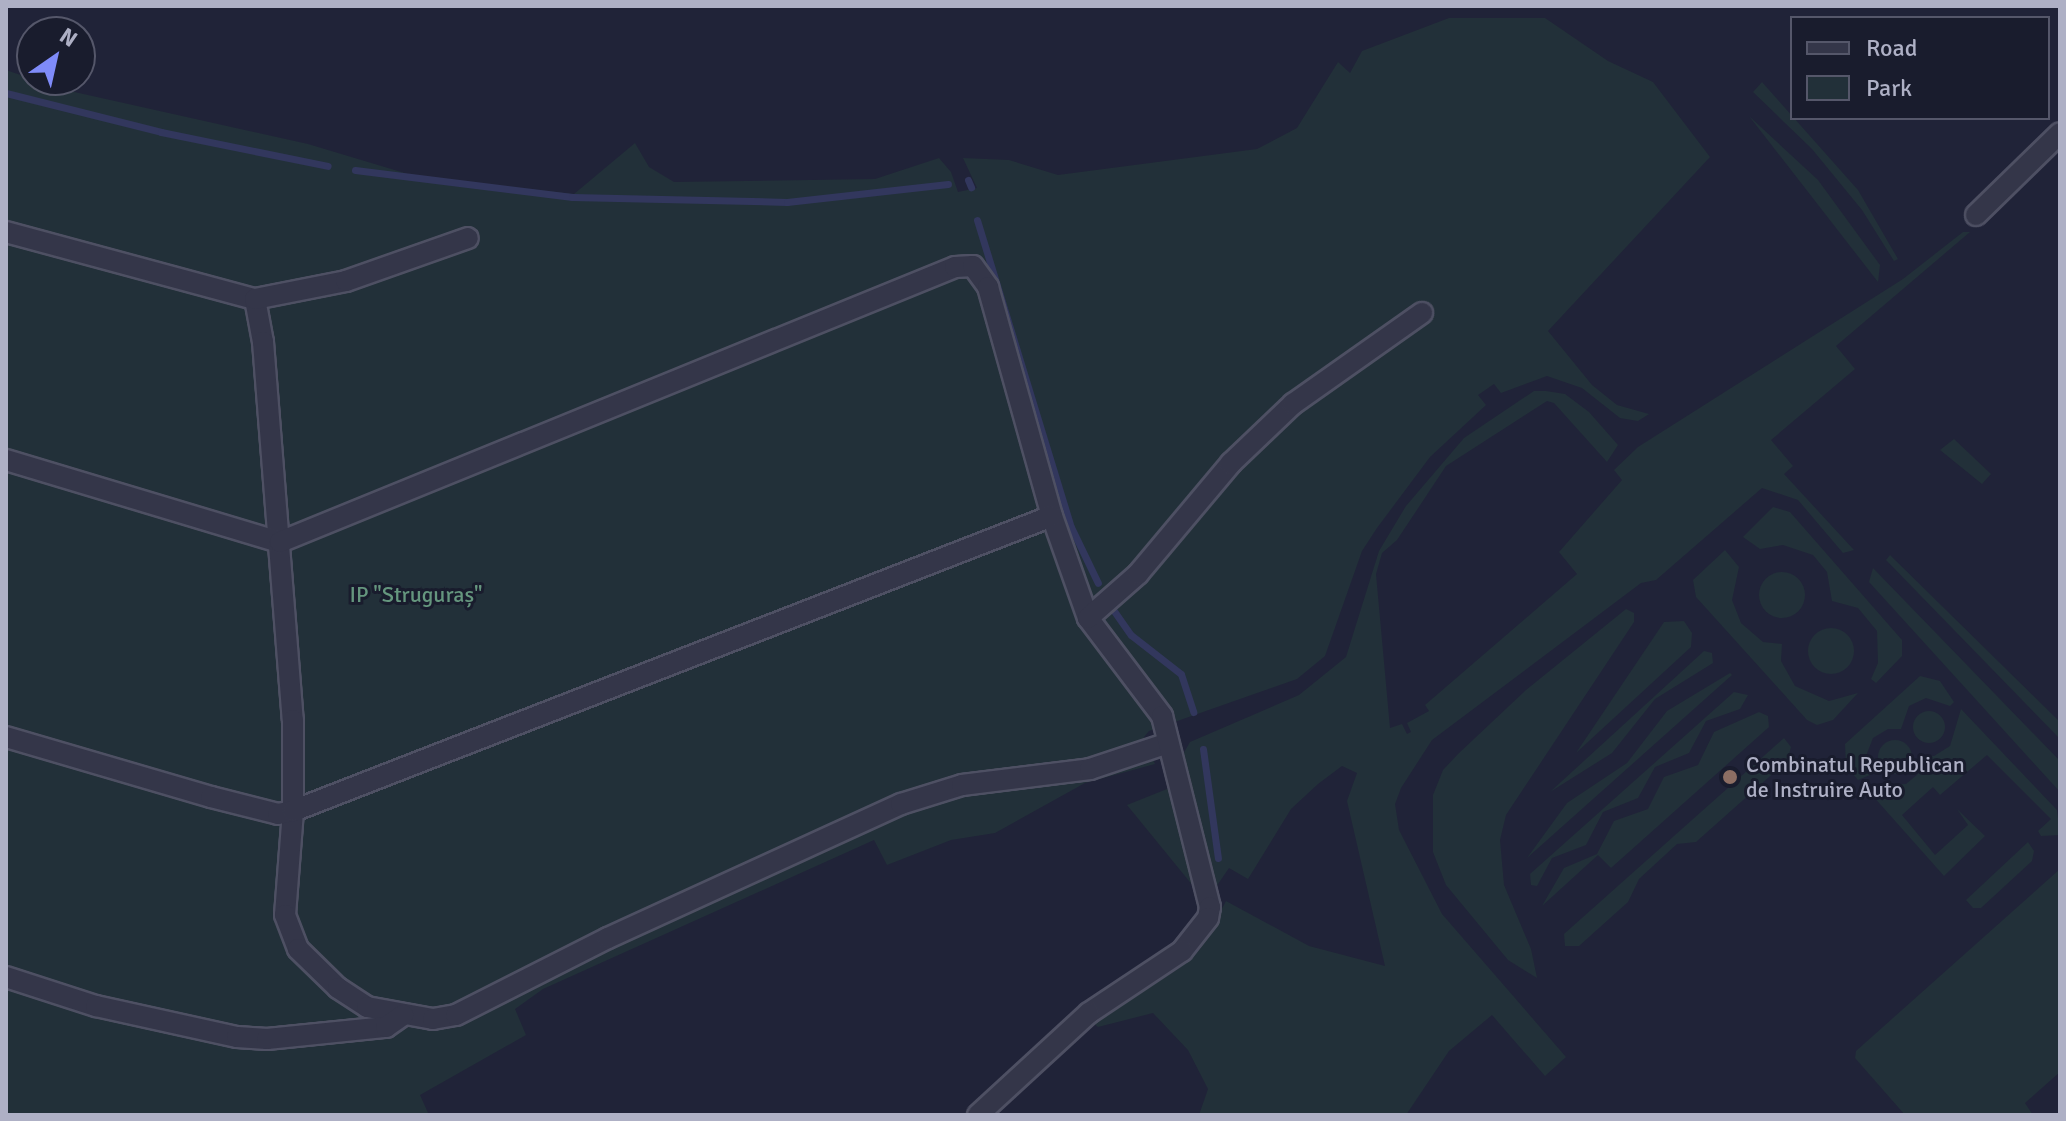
<!DOCTYPE html>
<meta charset="utf-8">
<style>
body{margin:0}
#map{position:relative;width:2066px;height:1121px;overflow:hidden;background:#202338;font-family:Signika,sans-serif}
div>[style]{position:absolute}
[style*='--x']{left:calc(var(--x)*1px);top:calc(var(--y)*1px);width:calc(var(--w)*1px);rotate:calc(var(--a)*1deg)}
.green>*{inset:0;background:#223039}
.round{border-radius:50%}
.stream>*{height:7px;margin:-3.5px;padding:0 3.5px;transform-origin:3.5px;border-radius:3.5px;background:#32375d}
.roads{filter:drop-shadow(2px 0 #4e5063) drop-shadow(-2px 0 #4e5063) drop-shadow(0 2px #4e5063) drop-shadow(0 -2px #4e5063)}
.street>*{height:20px;margin:-10px;padding:0 10px;transform-origin:10px;border-radius:10px;background:#343649}
.dots>*{width:22px;height:22px;translate:-50% -50%;box-sizing:border-box;border:4px solid #191c2d;border-radius:50%}
span{translate:-50% -50%;white-space:nowrap;text-align:center;line-height:1.15;-webkit-text-stroke:6px #191c2d;paint-order:stroke}
.park-label{font-size:22px;color:#65967e}
.poi-label{font-size:22px;color:#aeb0c5}
.left{translate:0 -50%;text-align:left}
.frame{position:absolute;inset:0;border:8px solid #aeb0c5;pointer-events:none}
.legend{position:absolute;left:1790px;top:16px;width:260px;height:104px;box-sizing:border-box;background:#191c2d;border:2px solid #55576a;margin:0;padding:10px 14px;list-style:none;font-size:24px;color:#aeb0c5}
.legend li{display:flex;align-items:center;gap:16px;height:40px}
.legend b{width:40px;border:2px solid #55576a}
.north{position:absolute;left:16px;top:16px;width:80px;height:80px;box-sizing:border-box;background:#191c2d;border:2px solid #55576a;border-radius:50%;rotate:34deg;font-size:22px;font-weight:700;line-height:32px;text-align:center;color:#aeb0c5}
.north::after{content:'';display:block;margin:auto;width:28px;height:36px;background:#7f8bf9;clip-path:polygon(50% 0,100% 100%,50% 72%,0 100%)}
</style>
<div id="map">
<div class="green">
<div style="clip-path:polygon(1449px 18px,1545px 18px,1608px 61px,1653px 82px,1710px 157px,1548px 331px,1592px 385px,1617px 405px,1649px 414px,1638px 421px,1620px 418px,1582px 388px,1547px 376px,1501px 393px,1494px 384px,1478px 395px,1486px 405px,1430px 457px,1377px 528px,1362px 551px,1325px 656px,1297px 679px,1149px 731px,1144px 737px,1155px 764px,1085px 783px,995px 833px,951px 840px,887px 865px,874px 840px,543px 989px,515px 1009px,526px 1035px,420px 1095px,429px 1115px,6px 1115px,6px 70px,61px 89px,308px 144px,418px 177px,574px 194px,635px 143px,649px 167px,674px 182px,875px 179px,939px 158px,951px 172px,958px 192px,977px 188px,963px 158px,1009px 160px,1058px 175px,1257px 149px,1297px 128px,1338px 62px,1350px 73px,1362px 51px)"></div>
<div style="clip-path:polygon(1762px 82px,1858px 190px,1898px 259px,1894px 261px,1862px 210px,1812px 149px,1753px 92px)"></div>
<div style="clip-path:polygon(1749px 116px,1818px 180px,1880px 265px,1878px 282px)"></div>
<div style="clip-path:polygon(1963px 232px,1970px 232px,1836px 346px,1855px 369px,1771px 440px,1793px 466px,1784px 474px,1854px 550px,1843px 553px,1798px 500px,1762px 488px,1656px 580px,1641px 583px,1432px 740px,1401px 788px,1395px 804px,1399px 830px,1442px 914px,1566px 1057px,1545px 1076px,1492px 1015px,1449px 1051px,1406px 1115px,1199px 1115px,1208px 1089px,1188px 1050px,1153px 1013px,1098px 1027px,1093px 1023px,1178px 969px,1200px 949px,1226px 901px,1309px 946px,1385px 966px,1347px 801px,1357px 773px,1342px 766px,1318px 784px,1291px 809px,1248px 879px,1229px 868px,1216px 887px,1182px 756px,1190px 742px,1299px 695px,1346px 657px,1379px 551px,1406px 506px,1464px 438px,1534px 391px,1546px 391px,1565px 394px,1589px 412px,1618px 445px,1607px 462px,1554px 403px,1547px 401px,1446px 466px,1397px 540px,1382px 553px,1376px 574px,1390px 728px,1402px 724px,1407px 734px,1411px 732px,1407px 723px,1429px 711px,1425px 705px,1577px 574px,1559px 552px,1622px 480px,1614px 470px,1638px 447px,1903px 279px)"></div>
<div style="clip-path:polygon(1954px 439px,1991px 474px,1982px 484px,1940px 450px)"></div>
<div style="clip-path:polygon(1773px 507px,1790px 512px,1902px 640px,1902px 656px,1876px 683px,1871px 679px,1878px 663px,1877px 631px,1858px 608px,1832px 601px,1827px 572px,1813px 555px,1783px 545px,1760px 549px,1743px 537px)"></div>
<div style="clip-path:polygon(1725px 550px,1739px 567px,1732px 600px,1741px 623px,1763px 642px,1782px 644px,1781px 661px,1795px 686px,1829px 701px,1858px 693px,1833px 720px,1817px 725px,1807px 720px,1696px 597px,1693px 580px)"></div>
<div style="clip-path:polygon(1890px 555px,2060px 722px,2060px 739px,1886px 560px)"></div>
<div style="clip-path:polygon(1873px 568px,2060px 761px,2060px 792px,1869px 582px)"></div>
<div class="round" style="left:1759px;top:572px;width:46px;height:46px"></div>
<div style="clip-path:polygon(1626px 609px,1634px 613px,1634px 622px,1506px 815px,1500px 840px,1504px 885px,1531px 949px,1537px 978px,1508px 960px,1446px 885px,1433px 852px,1433px 795px,1443px 770px,1458px 754px,1526px 690px)"></div>
<div style="clip-path:polygon(1684px 621px,1692px 633px,1691px 647px,1576px 753px,1664px 622px)"></div>
<div class="round" style="left:1808px;top:628px;width:46px;height:46px"></div>
<div style="clip-path:polygon(1704px 651px,1712px 653px,1713px 663px,1655px 699px,1612px 753px,1550px 792px)"></div>
<div style="clip-path:polygon(1730px 673px,1732px 675px,1527px 858px,1567px 803px,1627px 763px,1667px 711px)"></div>
<div style="clip-path:polygon(1920px 676px,1940px 681px,1954px 702px,1950px 706px,1926px 698px,1909px 706px,1901px 729px,1888px 729px,1873px 738px,1866px 756px,1870px 775px,1858px 780px,1846px 766px,1845px 744px)"></div>
<div style="clip-path:polygon(1734px 692px,1748px 695px,1740px 709px,1706px 721px,1689px 753px,1655px 767px,1638px 798px,1603px 812px,1586px 845px,1552px 858px,1537px 886px,1531px 885px,1530px 874px)"></div>
<div style="clip-path:polygon(1961px 709px,2057px 810px,2060px 835px,2041px 836px,2038px 831px,2051px 819px,1987px 755px,1940px 795px,1933px 787px,1902px 815px,1935px 855px,1968px 825px,1957px 809px,1985px 836px,1944px 876px,1872px 795px,1880px 785px,1906px 784px,1918px 774px,1923px 755px,1934px 756px,1950px 746px)"></div>
<div class="round" style="left:1913px;top:711px;width:32px;height:32px"></div>
<div style="clip-path:polygon(1759px 712px,1768px 716px,1769px 727px,1611px 868px,1598px 855px,1542px 906px,1564px 868px,1597px 854px,1614px 821px,1648px 809px,1664px 777px,1698px 765px,1714px 732px)"></div>
<div style="clip-path:polygon(1784px 738px,1791px 747px,1787px 761px,1696px 842px,1677px 844px,1639px 879px,1628px 902px,1579px 946px,1565px 946px,1564px 934px)"></div>
<div class="round" style="left:1878px;top:740px;width:34px;height:34px"></div>
<div style="clip-path:polygon(1172px 787px,1198px 892px,1127px 805px)"></div>
<div style="clip-path:polygon(2028px 842px,2034px 851px,2032px 861px,1981px 908px,1973px 908px,1966px 900px)"></div>
<div style="clip-path:polygon(2060px 869px,2060px 1072px,2025px 1103px,2033px 1115px,1905px 1115px,1855px 1058px,1856px 1051px)"></div>
</div>
<div class="stream">
<div style="--x:6;--y:93;--w:160;--a:14.1"></div>
<div style="--x:161;--y:132;--w:170;--a:11.5"></div>
<div style="--x:355;--y:170;--w:219;--a:7.1"></div>
<div style="--x:572;--y:197;--w:215;--a:1.3"></div>
<div style="--x:787;--y:202;--w:162;--a:-6.4"></div>
<div style="--x:968;--y:180;--w:8;--a:67"></div>
<div style="--x:977;--y:220;--w:321;--a:73"></div>
<div style="--x:1071;--y:527;--w:62;--a:64.3"></div>
<div style="--x:1114;--y:611;--w:29;--a:55"></div>
<div style="--x:1131;--y:635;--w:63;--a:38"></div>
<div style="--x:1181;--y:674;--w:40;--a:72"></div>
<div style="--x:1203;--y:749;--w:110;--a:82.2"></div>
</div>
<div class="roads">
<div class="street">
<div style="--x:1976;--y:215;--w:117;--a:-44.3"></div>
<div style="--x:6;--y:232;--w:258;--a:15.1"></div>
<div style="--x:255;--y:299;--w:44;--a:79.5"></div>
<div style="--x:263;--y:342;--w:379;--a:85.5"></div>
<div style="--x:293;--y:720;--w:91;--a:90"></div>
<div style="--x:293;--y:811;--w:104;--a:94.4"></div>
<div style="--x:285;--y:915;--w:36;--a:69"></div>
<div style="--x:298;--y:949;--w:56;--a:44.3"></div>
<div style="--x:338;--y:988;--w:35;--a:33"></div>
<div style="--x:367;--y:1007;--w:67;--a:10.3"></div>
<div style="--x:433;--y:1019;--w:23;--a:-10"></div>
<div style="--x:456;--y:1015;--w:170;--a:-26.9"></div>
<div style="--x:608;--y:938;--w:322;--a:-24.6"></div>
<div style="--x:901;--y:804;--w:64;--a:-17.3"></div>
<div style="--x:962;--y:785;--w:129;--a:-7.1"></div>
<div style="--x:1090;--y:769;--w:82;--a:-18.4"></div>
<div style="--x:255;--y:299;--w:93;--a:-11.2"></div>
<div style="--x:346;--y:281;--w:129;--a:-19.4"></div>
<div style="--x:6;--y:460;--w:286;--a:16.7"></div>
<div style="--x:280;--y:542;--w:729;--a:-22.17"></div>
<div style="--x:955;--y:267;--w:18;--a:-3"></div>
<div style="--x:973;--y:266;--w:26;--a:54"></div>
<div style="--x:988;--y:287;--w:238;--a:74.4"></div>
<div style="--x:1052;--y:516;--w:108;--a:70.6"></div>
<div style="--x:1088;--y:618;--w:123;--a:52.9"></div>
<div style="--x:1162;--y:716;--w:197;--a:75.9"></div>
<div style="--x:1210;--y:907;--w:11;--a:100"></div>
<div style="--x:1208;--y:918;--w:42;--a:128.2"></div>
<div style="--x:1182;--y:951;--w:112;--a:146.3"></div>
<div style="--x:1089;--y:1013;--w:151;--a:137.4"></div>
<div style="--x:1088;--y:618;--w:67;--a:-41.3"></div>
<div style="--x:1138;--y:574;--w:145;--a:-50"></div>
<div style="--x:1231;--y:463;--w:86;--a:-43.6"></div>
<div style="--x:1293;--y:404;--w:158;--a:-35.2"></div>
<div style="--x:6;--y:737;--w:214;--a:16.3"></div>
<div style="--x:211;--y:797;--w:69;--a:14.2"></div>
<div style="--x:278;--y:814;--w:15;--a:-11"></div>
<div style="--x:293;--y:811;--w:814;--a:-21.24"></div>
<div style="--x:6;--y:977;--w:95;--a:17.9"></div>
<div style="--x:96;--y:1006;--w:144;--a:12.4"></div>
<div style="--x:237;--y:1037;--w:30;--a:4"></div>
<div style="--x:267;--y:1039;--w:120;--a:-5.8"></div>
<div style="--x:386;--y:1027;--w:21;--a:-35"></div>
</div>
</div>
<div class="dots">
<div style="left:1730px;top:777px;background:#8d6e63"></div>
</div>
<div class="park-label">
<span style="left:416px;top:595px">IP "Struguraș"</span>
</div>
<div class="poi-label">
<span class="left" style="left:1746px;top:777px">Combinatul Republican<br>de Instruire Auto</span>
</div>
<div class="frame"></div>
<ul class="legend">
<li><b style="height:10px;background:#343649"></b>Road</li>
<li><b style="height:22px;background:#223039"></b>Park</li>
</ul>
<div class="north">N</div>
</div>
